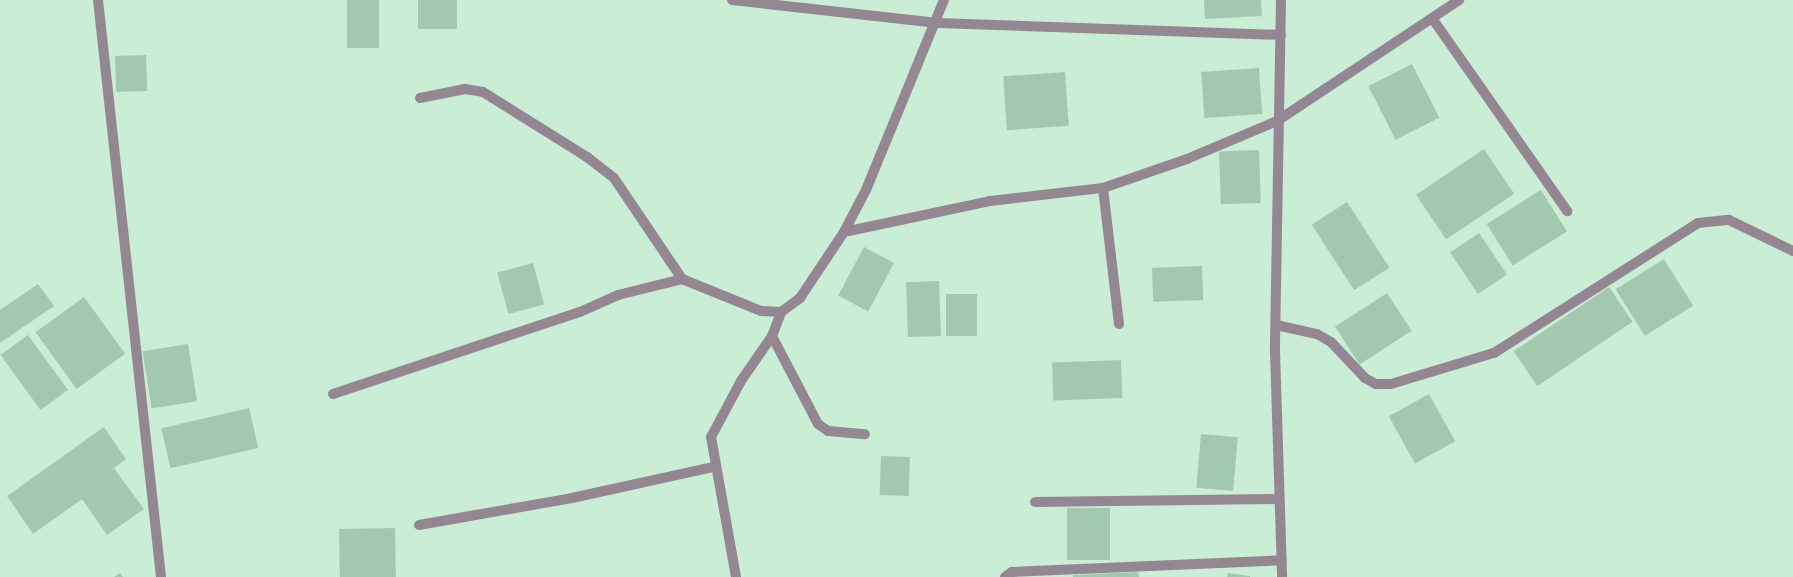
<!DOCTYPE html>
<style>
body{margin:0}
#map{position:relative;width:1793px;height:577px;overflow:hidden;background:#caedd6;font-family:"PT Sans",sans-serif}
div>[style]{position:absolute}
[style*='--x']{left:calc(var(--x)*1px);top:calc(var(--y)*1px);width:calc(var(--w)*1px);rotate:calc(var(--a)*1deg)}
.building>*{inset:0;background:#a2c9b0;transform-origin:0 0}
.minor>*{height:10px;margin:-5px;padding:0 5px;transform-origin:5px;border-radius:5px;background:#958791}
span{translate:-50% -50%;white-space:nowrap;text-align:center;line-height:1.15;-webkit-text-stroke:3px #caedd6;paint-order:stroke}
</style>
<div id="map">
<div class="building">
<div style="left:347px;top:0;width:32px;height:48px"></div>
<div style="left:418px;top:0;width:39px;height:29px"></div>
<div style="clip-path:polygon(1204px 0,1261px 0,1262px 16px,1205px 19px)"></div>
<div style="left:146px;top:55px;width:36px;height:31px;rotate:88deg"></div>
<div style="left:1412px;top:64px;width:60px;height:49px;rotate:63deg"></div>
<div style="left:1259px;top:68px;width:46px;height:58px;rotate:86deg"></div>
<div style="left:1065px;top:72px;width:54px;height:62px;rotate:86deg"></div>
<div style="left:1484px;top:149px;width:54px;height:82px;rotate:56deg"></div>
<div style="left:1259px;top:150px;width:53px;height:40px;rotate:88deg"></div>
<div style="left:1541px;top:190px;width:49px;height:64px;rotate:58deg"></div>
<div style="left:1347px;top:202px;width:78px;height:42px;rotate:57deg"></div>
<div style="left:1479px;top:233px;width:50px;height:35px;rotate:56deg"></div>
<div style="left:864px;top:247px;width:34px;height:55px;rotate:28deg"></div>
<div style="left:1664px;top:259px;width:55px;height:57px;rotate:58deg"></div>
<div style="left:533px;top:263px;width:43px;height:37px;rotate:75deg"></div>
<div style="left:1202px;top:266px;width:34px;height:50px;rotate:88deg"></div>
<div style="left:939px;top:281px;width:55px;height:33px;rotate:88deg"></div>
<div style="clip-path:polygon(38px 284px,54px 306px,0 343px,0 310px)"></div>
<div style="left:1609px;top:287px;width:42px;height:115px;rotate:56deg"></div>
<div style="left:1387px;top:293px;width:45px;height:62px;rotate:57deg"></div>
<div style="left:946px;top:294px;width:31px;height:42px"></div>
<div style="left:84px;top:297px;width:70px;height:60px;rotate:54deg"></div>
<div style="left:28px;top:335px;width:68px;height:34px;rotate:54deg"></div>
<div style="left:188px;top:344px;width:58px;height:46px;rotate:81deg"></div>
<div style="left:1121px;top:360px;width:38px;height:69px;rotate:88deg"></div>
<div style="left:1429px;top:394px;width:54px;height:46px;rotate:61deg"></div>
<div style="left:249px;top:408px;width:41px;height:90px;rotate:77deg"></div>
<div style="clip-path:polygon(104px 427px,126px 459px,114px 468px,144px 509px,107px 535px,82px 499px,33px 534px,7px 496px)"></div>
<div style="left:1201px;top:434px;width:37px;height:54px;rotate:5deg"></div>
<div style="left:881px;top:456px;width:29px;height:39px;rotate:2deg"></div>
<div style="left:1067px;top:508px;width:43px;height:52px"></div>
<div style="left:395px;top:528px;width:49px;height:56px;rotate:89deg"></div>
<div style="clip-path:polygon(1138px 572px,1139px 577px,1073px 577px,1073px 575px)"></div>
<div style="clip-path:polygon(120px 573px,123px 577px,114px 577px)"></div>
<div style="clip-path:polygon(1228px 573px,1250px 576px,1250px 577px,1227px 577px)"></div>
</div>
<div class="minor">
<div style="--x:98;--y:0;--w:580;--a:83.77"></div>
<div style="--x:732;--y:0;--w:207;--a:6.4"></div>
<div style="--x:938;--y:23;--w:343;--a:2"></div>
<div style="--x:1281;--y:0;--w:351;--a:91"></div>
<div style="--x:1275;--y:351;--w:226;--a:88.2"></div>
<div style="--x:1432;--y:18;--w:236;--a:55"></div>
<div style="--x:420;--y:98;--w:46;--a:-11.3"></div>
<div style="--x:465;--y:89;--w:18;--a:9"></div>
<div style="--x:483;--y:92;--w:123;--a:32"></div>
<div style="--x:587;--y:157;--w:34;--a:38"></div>
<div style="--x:614;--y:178;--w:122;--a:56"></div>
<div style="--x:682;--y:279;--w:85;--a:22.1"></div>
<div style="--x:761;--y:311;--w:20;--a:3"></div>
<div style="--x:781;--y:312;--w:24;--a:-36"></div>
<div style="--x:800;--y:298;--w:79;--a:-56.3"></div>
<div style="--x:844;--y:232;--w:47;--a:-62.4"></div>
<div style="--x:866;--y:190;--w:205;--a:-67.7"></div>
<div style="--x:1103;--y:188;--w:137;--a:83.3"></div>
<div style="--x:844;--y:232;--w:149;--a:-12"></div>
<div style="--x:990;--y:201;--w:114;--a:-6.6"></div>
<div style="--x:1103;--y:188;--w:89;--a:-19"></div>
<div style="--x:1187;--y:159;--w:98;--a:-22.9"></div>
<div style="--x:1277;--y:121;--w:219;--a:-33.6"></div>
<div style="--x:1276;--y:325;--w:42;--a:12.4"></div>
<div style="--x:1317;--y:334;--w:16;--a:30"></div>
<div style="--x:1331;--y:342;--w:50;--a:46.6"></div>
<div style="--x:1365;--y:378;--w:13;--a:29"></div>
<div style="--x:1376;--y:384;--w:15;--a:0"></div>
<div style="--x:1391;--y:384;--w:108;--a:-16.8"></div>
<div style="--x:1494;--y:353;--w:242;--a:-32.5"></div>
<div style="--x:1698;--y:223;--w:31;--a:-6"></div>
<div style="--x:1729;--y:220;--w:71;--a:25.8"></div>
<div style="--x:772;--y:336;--w:99;--a:62.4"></div>
<div style="--x:818;--y:424;--w:12;--a:35"></div>
<div style="--x:828;--y:431;--w:37;--a:5"></div>
<div style="--x:333;--y:394;--w:260;--a:-18.4"></div>
<div style="--x:580;--y:312;--w:42;--a:-24.1"></div>
<div style="--x:618;--y:295;--w:66;--a:-14"></div>
<div style="--x:1035;--y:502;--w:243;--a:-0.7"></div>
<div style="--x:419;--y:525;--w:155;--a:-10"></div>
<div style="--x:572;--y:498;--w:144;--a:-12.4"></div>
<div style="--x:736;--y:577;--w:142;--a:-100.1"></div>
<div style="--x:711;--y:437;--w:64;--a:-61.8"></div>
<div style="--x:741;--y:381;--w:55;--a:-55.4"></div>
<div style="--x:772;--y:336;--w:26;--a:-69"></div>
<div style="--x:1005;--y:577;--w:9;--a:-36"></div>
<div style="--x:1012;--y:572;--w:270;--a:-2.5"></div>
</div>
</div>
